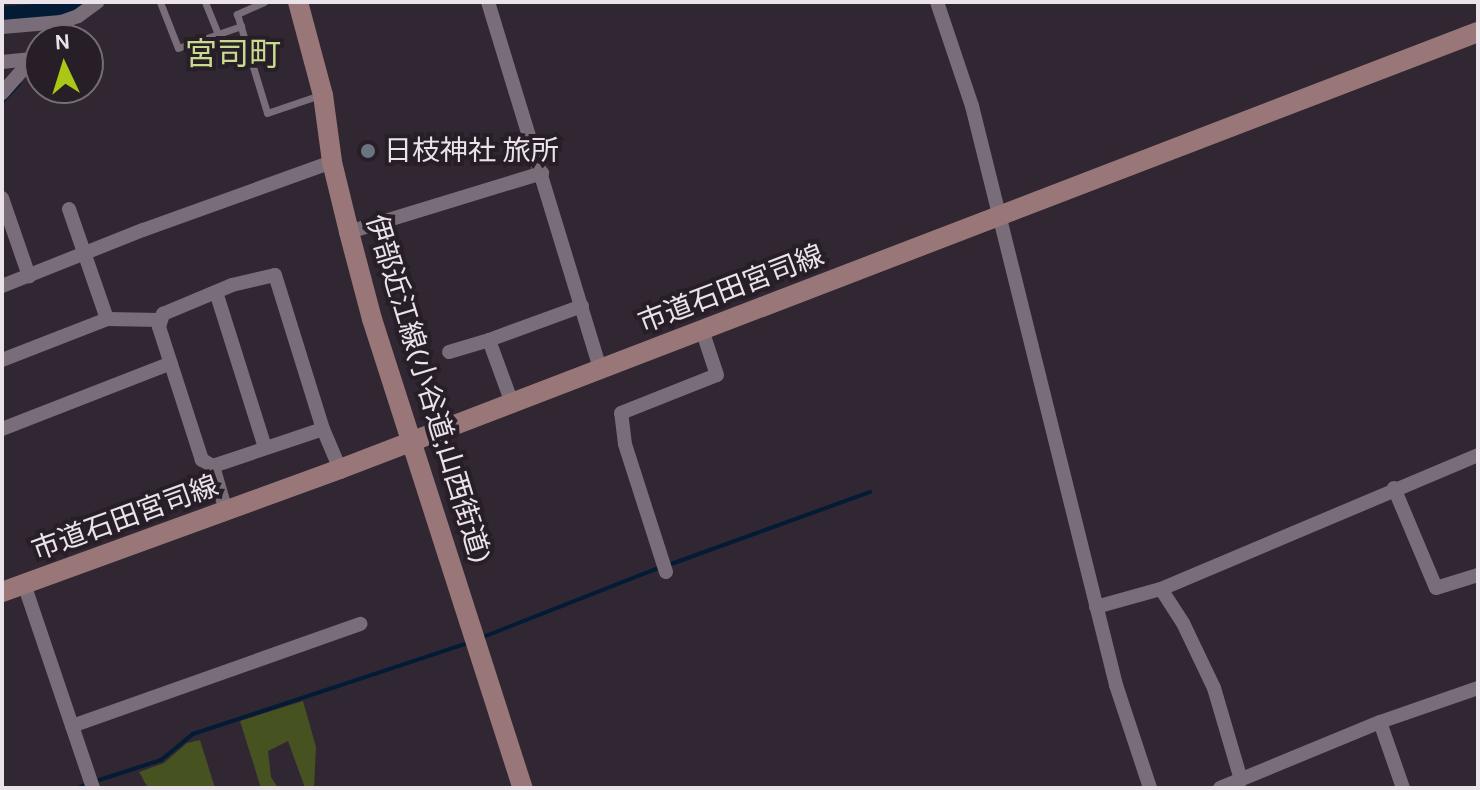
<!DOCTYPE html>
<meta charset="utf-8">
<style>
body{margin:0}
#map{position:relative;width:1480px;height:790px;overflow:hidden;background:#312732;font-family:Karla,"Noto Sans JP",sans-serif}
div>[style]{position:absolute}
[style*='--x']{left:calc(var(--x)*1px);top:calc(var(--y)*1px);width:calc(var(--w)*1px);rotate:calc(var(--a)*1deg)}
.green>*{inset:0;background:#465320}
.stream>*{height:4px;margin:-2px;padding:0 2px;transform-origin:2px;border-radius:2px;background:#031b35}
.river>*{height:22px;margin:-11px;padding:0 11px;transform-origin:11px;border-radius:11px;background:#031b35}
.lane>*{height:7px;margin:-3.5px;padding:0 3.5px;transform-origin:3.5px;border-radius:3.5px;background:#796d7a}
.street>*{height:14px;margin:-7px;padding:0 7px;transform-origin:7px;border-radius:7px;background:#796d7a}
.secondary>*{height:20px;margin:-10px;padding:0 10px;transform-origin:10px;border-radius:10px;background:#997778}
.dots>*{width:22px;height:22px;translate:-50% -50%;box-sizing:border-box;border:4px solid #271e28;border-radius:50%}
span{translate:-50% -50%;white-space:nowrap;text-align:center;line-height:1.15;-webkit-text-stroke:8px #271e28;paint-order:stroke}
.poi-label{font-size:28px;color:#eae3ea}
.left{translate:0 -50%;text-align:left}
.street-label{font-size:28px;color:#eae3ea}
.quarter-label{font-size:32px;color:#c7da8e}
.frame{position:absolute;inset:0;border:4px solid #eae3ea;pointer-events:none}
.north{position:absolute;left:24px;top:24px;width:80px;height:80px;box-sizing:border-box;background:#271e28;border:2px solid #756d76;border-radius:50%;rotate:356deg;font-size:22px;font-weight:700;line-height:32px;text-align:center;color:#eae3ea}
.north::after{content:'';display:block;margin:auto;width:28px;height:36px;background:#abc716;clip-path:polygon(50% 0,100% 100%,50% 72%,0 100%)}
</style>
<div id="map">
<div class="green">
<div style="clip-path:polygon(303px 701px,316px 747px,314px 788px,305px 788px,288px 741px,268px 751px,271px 777px,278px 788px,261px 788px,240px 721px)"></div>
<div style="clip-path:polygon(200px 740px,215px 788px,148px 788px,139px 772px,164px 763px,187px 743px)"></div>
</div>
<div class="stream">
<div style="--x:2;--y:102;--w:25;--a:-47"></div>
<div style="--x:671;--y:564;--w:212;--a:-19.9"></div>
<div style="--x:483;--y:637;--w:186;--a:-21.5"></div>
<div style="--x:96;--y:781;--w:68;--a:-17.9"></div>
<div style="--x:161;--y:760;--w:41;--a:-39.1"></div>
<div style="--x:193;--y:734;--w:290;--a:-18.3"></div>
<div style="--x:78;--y:788;--w:10;--a:-24"></div>
</div>
<div class="river">
<div style="--x:2;--y:17;--w:69;--a:-3.3"></div>
<div style="--x:71;--y:13;--w:18;--a:-38"></div>
</div>
<div class="lane">
<div style="--x:160;--y:2;--w:49;--a:68.6"></div>
<div style="--x:178;--y:48;--w:67;--a:-19.2"></div>
<div style="--x:205;--y:2;--w:35;--a:68"></div>
<div style="--x:264;--y:2;--w:30;--a:156"></div>
<div style="--x:237;--y:14;--w:103;--a:73.1"></div>
<div style="--x:267;--y:113;--w:56;--a:-18.8"></div>
</div>
<div class="street">
<div style="--x:488;--y:2;--w:384;--a:73"></div>
<div style="--x:937;--y:2;--w:110;--a:71.4"></div>
<div style="--x:972;--y:106;--w:597;--a:76.03"></div>
<div style="--x:1116;--y:685;--w:108;--a:71.7"></div>
<div style="--x:2;--y:27;--w:59;--a:-4.8"></div>
<div style="--x:49;--y:40;--w:22;--a:-56"></div>
<div style="--x:61;--y:22;--w:18;--a:-19"></div>
<div style="--x:78;--y:16;--w:24;--a:-36"></div>
<div style="--x:2;--y:62;--w:30;--a:-6"></div>
<div style="--x:2;--y:93;--w:57;--a:-48.5"></div>
<div style="--x:2;--y:198;--w:83;--a:70.9"></div>
<div style="--x:69;--y:209;--w:116;--a:70.9"></div>
<div style="--x:349;--y:232;--w:202;--a:-17"></div>
<div style="--x:2;--y:286;--w:152;--a:-21.7"></div>
<div style="--x:143;--y:230;--w:201;--a:-19.8"></div>
<div style="--x:216;--y:292;--w:163;--a:72.5"></div>
<div style="--x:449;--y:352;--w:42;--a:-16.7"></div>
<div style="--x:2;--y:360;--w:113;--a:-21.3"></div>
<div style="--x:107;--y:319;--w:53;--a:1.1"></div>
<div style="--x:512;--y:403;--w:67;--a:-110.1"></div>
<div style="--x:489;--y:340;--w:99;--a:-20.1"></div>
<div style="--x:2;--y:429;--w:181;--a:-21.3"></div>
<div style="--x:213;--y:466;--w:116;--a:-18.6"></div>
<div style="--x:1394;--y:488;--w:108;--a:67.2"></div>
<div style="--x:1436;--y:588;--w:44;--a:-17.2"></div>
<div style="--x:226;--y:511;--w:47;--a:-106.1"></div>
<div style="--x:213;--y:466;--w:13;--a:-151"></div>
<div style="--x:202;--y:460;--w:140;--a:-107.9"></div>
<div style="--x:159;--y:327;--w:14;--a:-73"></div>
<div style="--x:163;--y:314;--w:75;--a:-22.8"></div>
<div style="--x:232;--y:285;--w:44;--a:-13.1"></div>
<div style="--x:275;--y:275;--w:161;--a:72.7"></div>
<div style="--x:323;--y:429;--w:43;--a:67"></div>
<div style="--x:666;--y:572;--w:134;--a:-107.8"></div>
<div style="--x:625;--y:444;--w:31;--a:-97"></div>
<div style="--x:621;--y:413;--w:103;--a:-21.6"></div>
<div style="--x:717;--y:375;--w:47;--a:-108.4"></div>
<div style="--x:24;--y:584;--w:215;--a:71.3"></div>
<div style="--x:1161;--y:589;--w:40;--a:57.1"></div>
<div style="--x:1183;--y:623;--w:72;--a:64.5"></div>
<div style="--x:1214;--y:688;--w:96;--a:73.6"></div>
<div style="--x:1096;--y:607;--w:67;--a:-15.5"></div>
<div style="--x:1161;--y:589;--w:344;--a:-22.9"></div>
<div style="--x:1380;--y:722;--w:70;--a:70.8"></div>
<div style="--x:72;--y:726;--w:306;--a:-19.5"></div>
<div style="--x:1220;--y:788;--w:173;--a:-22.4"></div>
<div style="--x:1380;--y:722;--w:104;--a:-19.1"></div>
</div>
<div class="secondary">
<div style="--x:298;--y:2;--w:96;--a:75"></div>
<div style="--x:323;--y:95;--w:68;--a:82.3"></div>
<div style="--x:332;--y:162;--w:72;--a:76.3"></div>
<div style="--x:349;--y:232;--w:90;--a:75.2"></div>
<div style="--x:372;--y:319;--w:493;--a:72.2"></div>
<div style="--x:2;--y:592;--w:360;--a:-20"></div>
<div style="--x:340;--y:469;--w:1219;--a:-21.01"></div>
</div>
<div class="dots">
<div style="left:368px;top:151px;background:#6b7280"></div>
</div>
<div class="poi-label">
<span class="left" style="left:384px;top:151px">日枝神社 旅所</span>
</div>
<div class="street-label">
<span style="left:731px;top:289px;rotate:-21deg">市道石田宮司線</span>
<span style="left:428px;top:389px;rotate:73deg">伊部近江線(小谷道;山西街道)</span>
<span style="left:125px;top:518px;rotate:-20deg">市道石田宮司線</span>
</div>
<div class="quarter-label">
<span style="left:233px;top:55px">宮司町</span>
</div>
<div class="frame"></div>
<div class="north">N</div>
</div>
